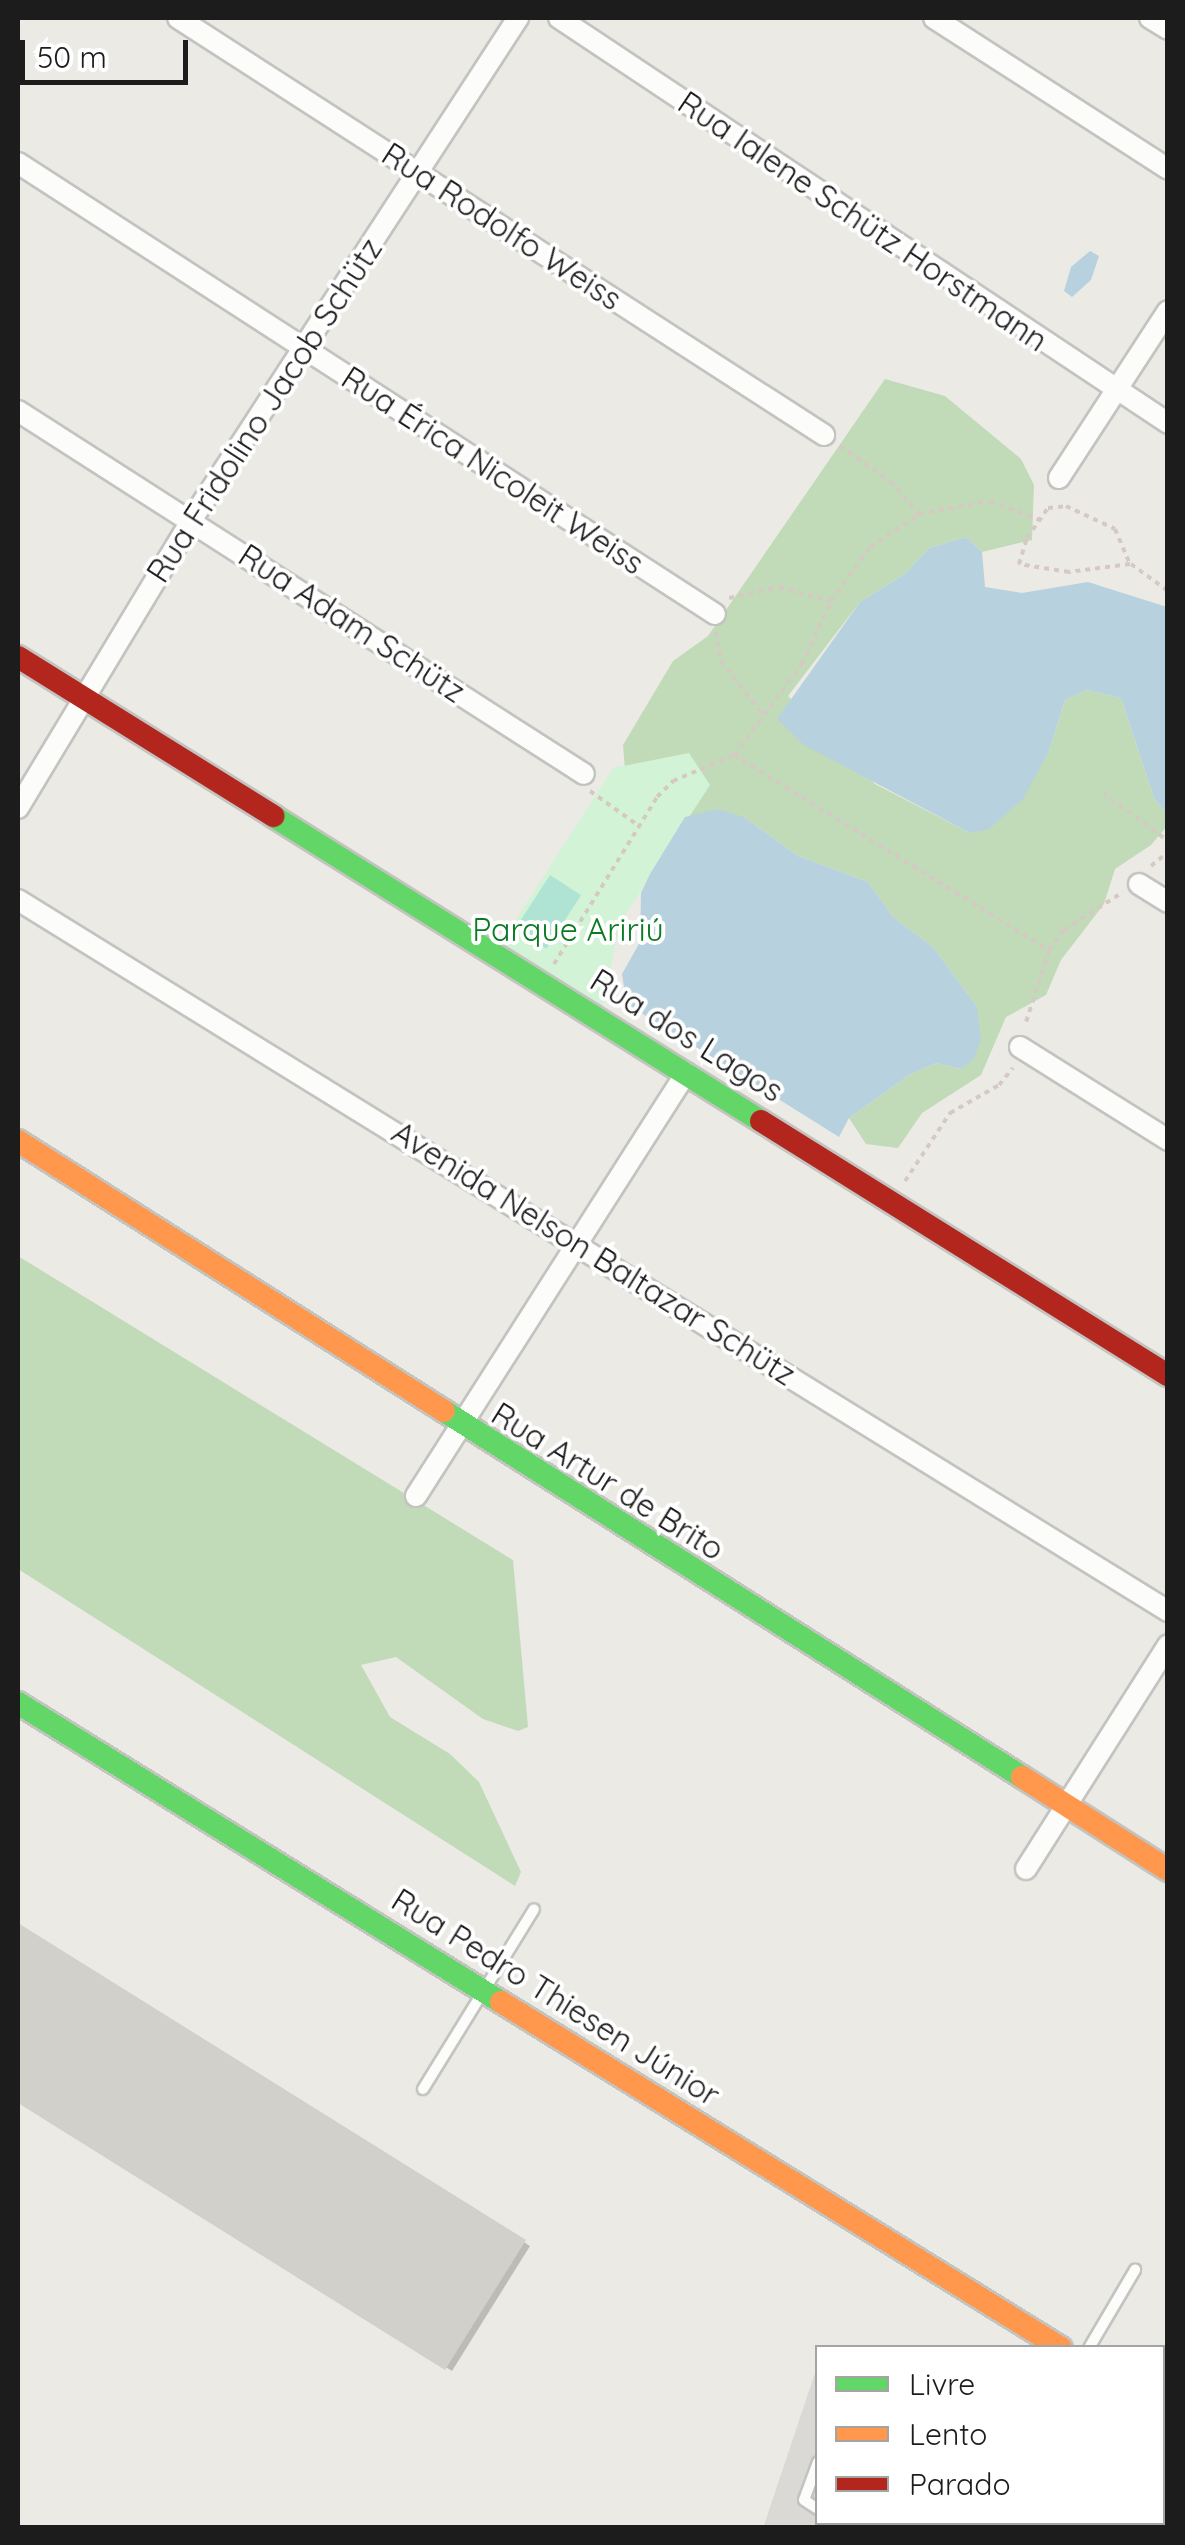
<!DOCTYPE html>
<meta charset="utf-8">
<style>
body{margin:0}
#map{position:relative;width:1185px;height:2545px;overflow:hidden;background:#ebeae4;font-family:Quicksand,sans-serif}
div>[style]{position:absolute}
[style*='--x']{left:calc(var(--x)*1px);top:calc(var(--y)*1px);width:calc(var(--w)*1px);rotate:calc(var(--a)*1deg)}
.residential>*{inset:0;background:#dad9d6}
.forest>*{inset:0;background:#c1dbb9}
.park>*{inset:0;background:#d2f3d6}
.pitch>*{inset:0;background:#afe3d4;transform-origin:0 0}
.water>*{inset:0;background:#b7d1de}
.shadow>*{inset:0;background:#0003}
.building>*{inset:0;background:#d1d0cb}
.path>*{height:4px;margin-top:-2px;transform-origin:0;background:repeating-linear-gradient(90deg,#d6c9c3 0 5px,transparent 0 10px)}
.roads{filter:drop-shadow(2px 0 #c3c3c0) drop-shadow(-2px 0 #c3c3c0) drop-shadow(0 2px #c3c3c0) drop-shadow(0 -2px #c3c3c0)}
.lane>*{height:10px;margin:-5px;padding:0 5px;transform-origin:5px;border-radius:5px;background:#fcfcfb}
.street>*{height:20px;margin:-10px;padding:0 10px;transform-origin:10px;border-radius:10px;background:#fcfcfb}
.fast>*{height:22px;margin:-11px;padding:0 11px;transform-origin:11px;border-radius:11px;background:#63d668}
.slow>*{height:22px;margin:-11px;padding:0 11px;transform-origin:11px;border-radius:11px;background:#ff974d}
.jam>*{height:22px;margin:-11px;padding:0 11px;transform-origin:11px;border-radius:11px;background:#b3261e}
span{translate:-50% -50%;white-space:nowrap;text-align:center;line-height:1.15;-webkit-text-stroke:8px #fff;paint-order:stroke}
.street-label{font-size:32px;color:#1c1c1c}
.park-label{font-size:32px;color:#0a7a23}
.frame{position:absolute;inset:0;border:20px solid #1c1c1c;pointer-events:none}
.legend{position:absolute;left:815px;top:2345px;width:350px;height:180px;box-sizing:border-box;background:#fff;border:2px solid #a4a4a4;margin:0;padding:12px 18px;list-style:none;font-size:30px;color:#1c1c1c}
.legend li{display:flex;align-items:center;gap:20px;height:50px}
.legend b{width:50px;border:2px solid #a4a4a4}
.scale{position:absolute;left:20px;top:40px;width:168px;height:45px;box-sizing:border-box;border:5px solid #1c1c1c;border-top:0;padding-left:12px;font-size:30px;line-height:35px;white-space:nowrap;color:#1c1c1c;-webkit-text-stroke:8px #fff;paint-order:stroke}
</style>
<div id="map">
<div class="residential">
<div style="clip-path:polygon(817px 2367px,818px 2522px,1098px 2527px,763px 2528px)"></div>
</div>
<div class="forest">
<div style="clip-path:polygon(885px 379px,945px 396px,1021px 459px,1034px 485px,1032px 540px,982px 552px,966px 537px,929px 548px,906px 573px,860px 602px,788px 696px,875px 784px,970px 833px,1049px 751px,1065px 700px,1087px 690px,1121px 698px,1154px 798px,1167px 814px,1167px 826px,1151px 845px,1115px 869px,1104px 904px,1061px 960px,1046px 995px,1006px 1017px,981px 1075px,922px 1113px,898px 1148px,866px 1144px,849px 1118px,909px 1075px,936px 1063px,961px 1069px,977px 1007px,934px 948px,893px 917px,868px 882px,798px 856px,744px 817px,685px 817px,626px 782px,623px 745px,673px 661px,708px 636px)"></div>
<div style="clip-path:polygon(18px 1256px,513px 1560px,528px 1727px,518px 1731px,483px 1719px,396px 1657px,361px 1665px,390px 1717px,450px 1754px,479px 1782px,521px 1872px,515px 1886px,18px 1569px)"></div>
</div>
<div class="park">
<div style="clip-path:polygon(689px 753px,710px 785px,620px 923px,602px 1008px,499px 946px,613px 768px)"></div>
</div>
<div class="pitch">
<div style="left:550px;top:875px;width:37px;height:64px;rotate:33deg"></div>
</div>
<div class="water">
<div style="clip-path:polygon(1090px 251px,1099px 256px,1091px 280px,1072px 297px,1064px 291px,1071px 267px)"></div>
<div style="clip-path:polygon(966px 537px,982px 552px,985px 587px,1022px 593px,1088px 582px,1167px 607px,1167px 814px,1154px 798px,1121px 698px,1087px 690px,1065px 700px,1049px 751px,1023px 799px,989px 829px,970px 833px,804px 745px,777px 719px,860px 602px,906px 573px,929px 548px)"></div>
<div style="clip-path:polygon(717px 809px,744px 817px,798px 856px,868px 882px,893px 917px,934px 948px,977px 1007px,981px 1040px,973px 1060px,961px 1069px,936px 1063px,909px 1075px,849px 1118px,839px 1137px,627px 1004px,622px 974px,640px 942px,641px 893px,650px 874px,685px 817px)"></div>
</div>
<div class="shadow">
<div style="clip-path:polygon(18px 1925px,530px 2246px,452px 2371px,18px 2100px)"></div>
<div style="clip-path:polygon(883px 2522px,953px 2522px,950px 2528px)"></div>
</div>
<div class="building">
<div style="clip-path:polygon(18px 1923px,526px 2240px,445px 2370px,18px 2103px)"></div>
<div style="clip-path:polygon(878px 2522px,935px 2522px,932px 2528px)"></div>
</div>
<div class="path">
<div style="--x:840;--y:446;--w:61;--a:35"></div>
<div style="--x:890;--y:481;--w:44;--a:48.7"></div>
<div style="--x:1066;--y:506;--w:54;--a:25.1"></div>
<div style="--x:1115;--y:529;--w:38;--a:67"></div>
<div style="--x:1130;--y:564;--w:62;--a:172.5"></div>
<div style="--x:1069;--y:572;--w:51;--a:-170.9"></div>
<div style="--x:1019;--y:564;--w:27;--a:-73"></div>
<div style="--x:1027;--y:538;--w:37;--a:-55"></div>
<div style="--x:1048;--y:508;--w:18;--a:-6"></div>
<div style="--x:1131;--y:564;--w:46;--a:36.1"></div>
<div style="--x:729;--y:598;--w:51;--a:-12.4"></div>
<div style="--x:779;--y:587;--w:54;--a:15.1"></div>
<div style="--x:716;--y:632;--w:29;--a:80"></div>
<div style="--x:721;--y:661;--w:68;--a:52.1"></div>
<div style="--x:734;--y:755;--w:114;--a:-53.2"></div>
<div style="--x:802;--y:664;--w:69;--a:-65.3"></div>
<div style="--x:831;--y:601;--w:67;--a:-54.2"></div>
<div style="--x:870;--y:547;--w:59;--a:-34"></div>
<div style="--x:919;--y:514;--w:72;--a:-10.4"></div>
<div style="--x:990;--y:501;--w:53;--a:20.8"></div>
<div style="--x:590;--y:791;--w:60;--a:35.5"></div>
<div style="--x:1103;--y:793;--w:81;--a:36.4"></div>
<div style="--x:1151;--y:866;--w:22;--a:-39"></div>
<div style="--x:1049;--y:950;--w:25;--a:-53"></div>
<div style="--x:1064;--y:930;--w:70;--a:-32.8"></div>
<div style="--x:554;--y:964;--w:196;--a:-58.3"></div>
<div style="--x:657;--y:797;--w:23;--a:-45"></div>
<div style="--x:673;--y:781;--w:66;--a:-23.1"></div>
<div style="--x:734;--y:755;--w:370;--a:31.8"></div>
<div style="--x:1049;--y:950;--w:79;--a:107.7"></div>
<div style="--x:905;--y:1181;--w:82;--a:-56.5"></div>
<div style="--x:950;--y:1113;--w:56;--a:-29.7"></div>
<div style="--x:999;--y:1085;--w:22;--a:-51"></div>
</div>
<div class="roads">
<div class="lane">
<div style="--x:423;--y:2089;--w:211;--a:-58.3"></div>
<div style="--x:1089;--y:2348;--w:91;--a:-59.5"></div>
<div style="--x:818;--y:2462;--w:40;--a:110.2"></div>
<div style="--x:804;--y:2500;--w:17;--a:33"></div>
<div style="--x:841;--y:2522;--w:10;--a:37"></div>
<div style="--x:1078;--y:2522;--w:10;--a:37"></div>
<div style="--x:979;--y:2528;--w:7;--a:-63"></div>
</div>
<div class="street">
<div style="--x:178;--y:18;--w:769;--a:32.84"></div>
<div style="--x:559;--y:18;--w:731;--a:33.62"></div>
<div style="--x:934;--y:18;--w:278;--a:32.8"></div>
<div style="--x:1150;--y:18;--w:21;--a:31"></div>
<div style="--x:18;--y:163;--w:830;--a:32.91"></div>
<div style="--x:18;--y:411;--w:672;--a:32.67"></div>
<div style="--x:1059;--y:478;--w:199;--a:-56.9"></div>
<div style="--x:18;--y:808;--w:337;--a:-58.9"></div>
<div style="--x:192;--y:519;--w:598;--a:-56.95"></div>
<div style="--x:1139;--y:884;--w:34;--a:32"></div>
<div style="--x:18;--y:900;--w:1352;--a:31.73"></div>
<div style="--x:1020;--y:1047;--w:175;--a:32.1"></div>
<div style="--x:416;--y:1496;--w:502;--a:-57.45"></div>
<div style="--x:1026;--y:1869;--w:265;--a:-57.6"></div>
</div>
<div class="fast">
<div style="--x:273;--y:816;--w:575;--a:32.01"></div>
<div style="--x:444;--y:1411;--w:684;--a:32.34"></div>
<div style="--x:18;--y:1703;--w:568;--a:31.76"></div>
</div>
<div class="slow">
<div style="--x:18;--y:1141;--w:504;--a:32.37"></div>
<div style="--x:1022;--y:1777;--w:173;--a:32.5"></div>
<div style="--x:501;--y:2002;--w:658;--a:31.71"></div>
</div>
<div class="jam">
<div style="--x:18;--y:657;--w:301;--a:31.9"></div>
<div style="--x:761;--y:1121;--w:480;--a:32"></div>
<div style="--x:1162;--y:2410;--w:7;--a:27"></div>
</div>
</div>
<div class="street-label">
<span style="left:863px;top:221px;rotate:34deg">Rua Ialene Schütz Horstmann</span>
<span style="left:502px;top:226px;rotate:33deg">Rua Rodolfo Weiss</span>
<span style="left:264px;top:410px;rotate:-57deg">Rua Fridolino Jacob Schütz</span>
<span style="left:493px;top:470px;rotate:33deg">Rua Érica Nicoleit Weiss</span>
<span style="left:352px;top:623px;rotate:33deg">Rua Adam Schütz</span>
<span style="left:687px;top:1035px;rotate:32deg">Rua dos Lagos</span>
<span style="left:594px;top:1253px;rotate:32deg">Avenida Nelson Baltazar Schütz</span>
<span style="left:608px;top:1481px;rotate:32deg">Rua Artur de Brito</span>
<span style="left:556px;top:1997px;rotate:32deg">Rua Pedro Thiesen Júnior</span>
</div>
<div class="park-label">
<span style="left:568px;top:929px">Parque Aririú</span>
</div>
<div class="frame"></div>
<ul class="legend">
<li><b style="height:12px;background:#63d668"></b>Livre</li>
<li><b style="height:12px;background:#ff974d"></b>Lento</li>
<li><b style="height:12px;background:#b3261e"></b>Parado</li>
</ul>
<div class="scale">50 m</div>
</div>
